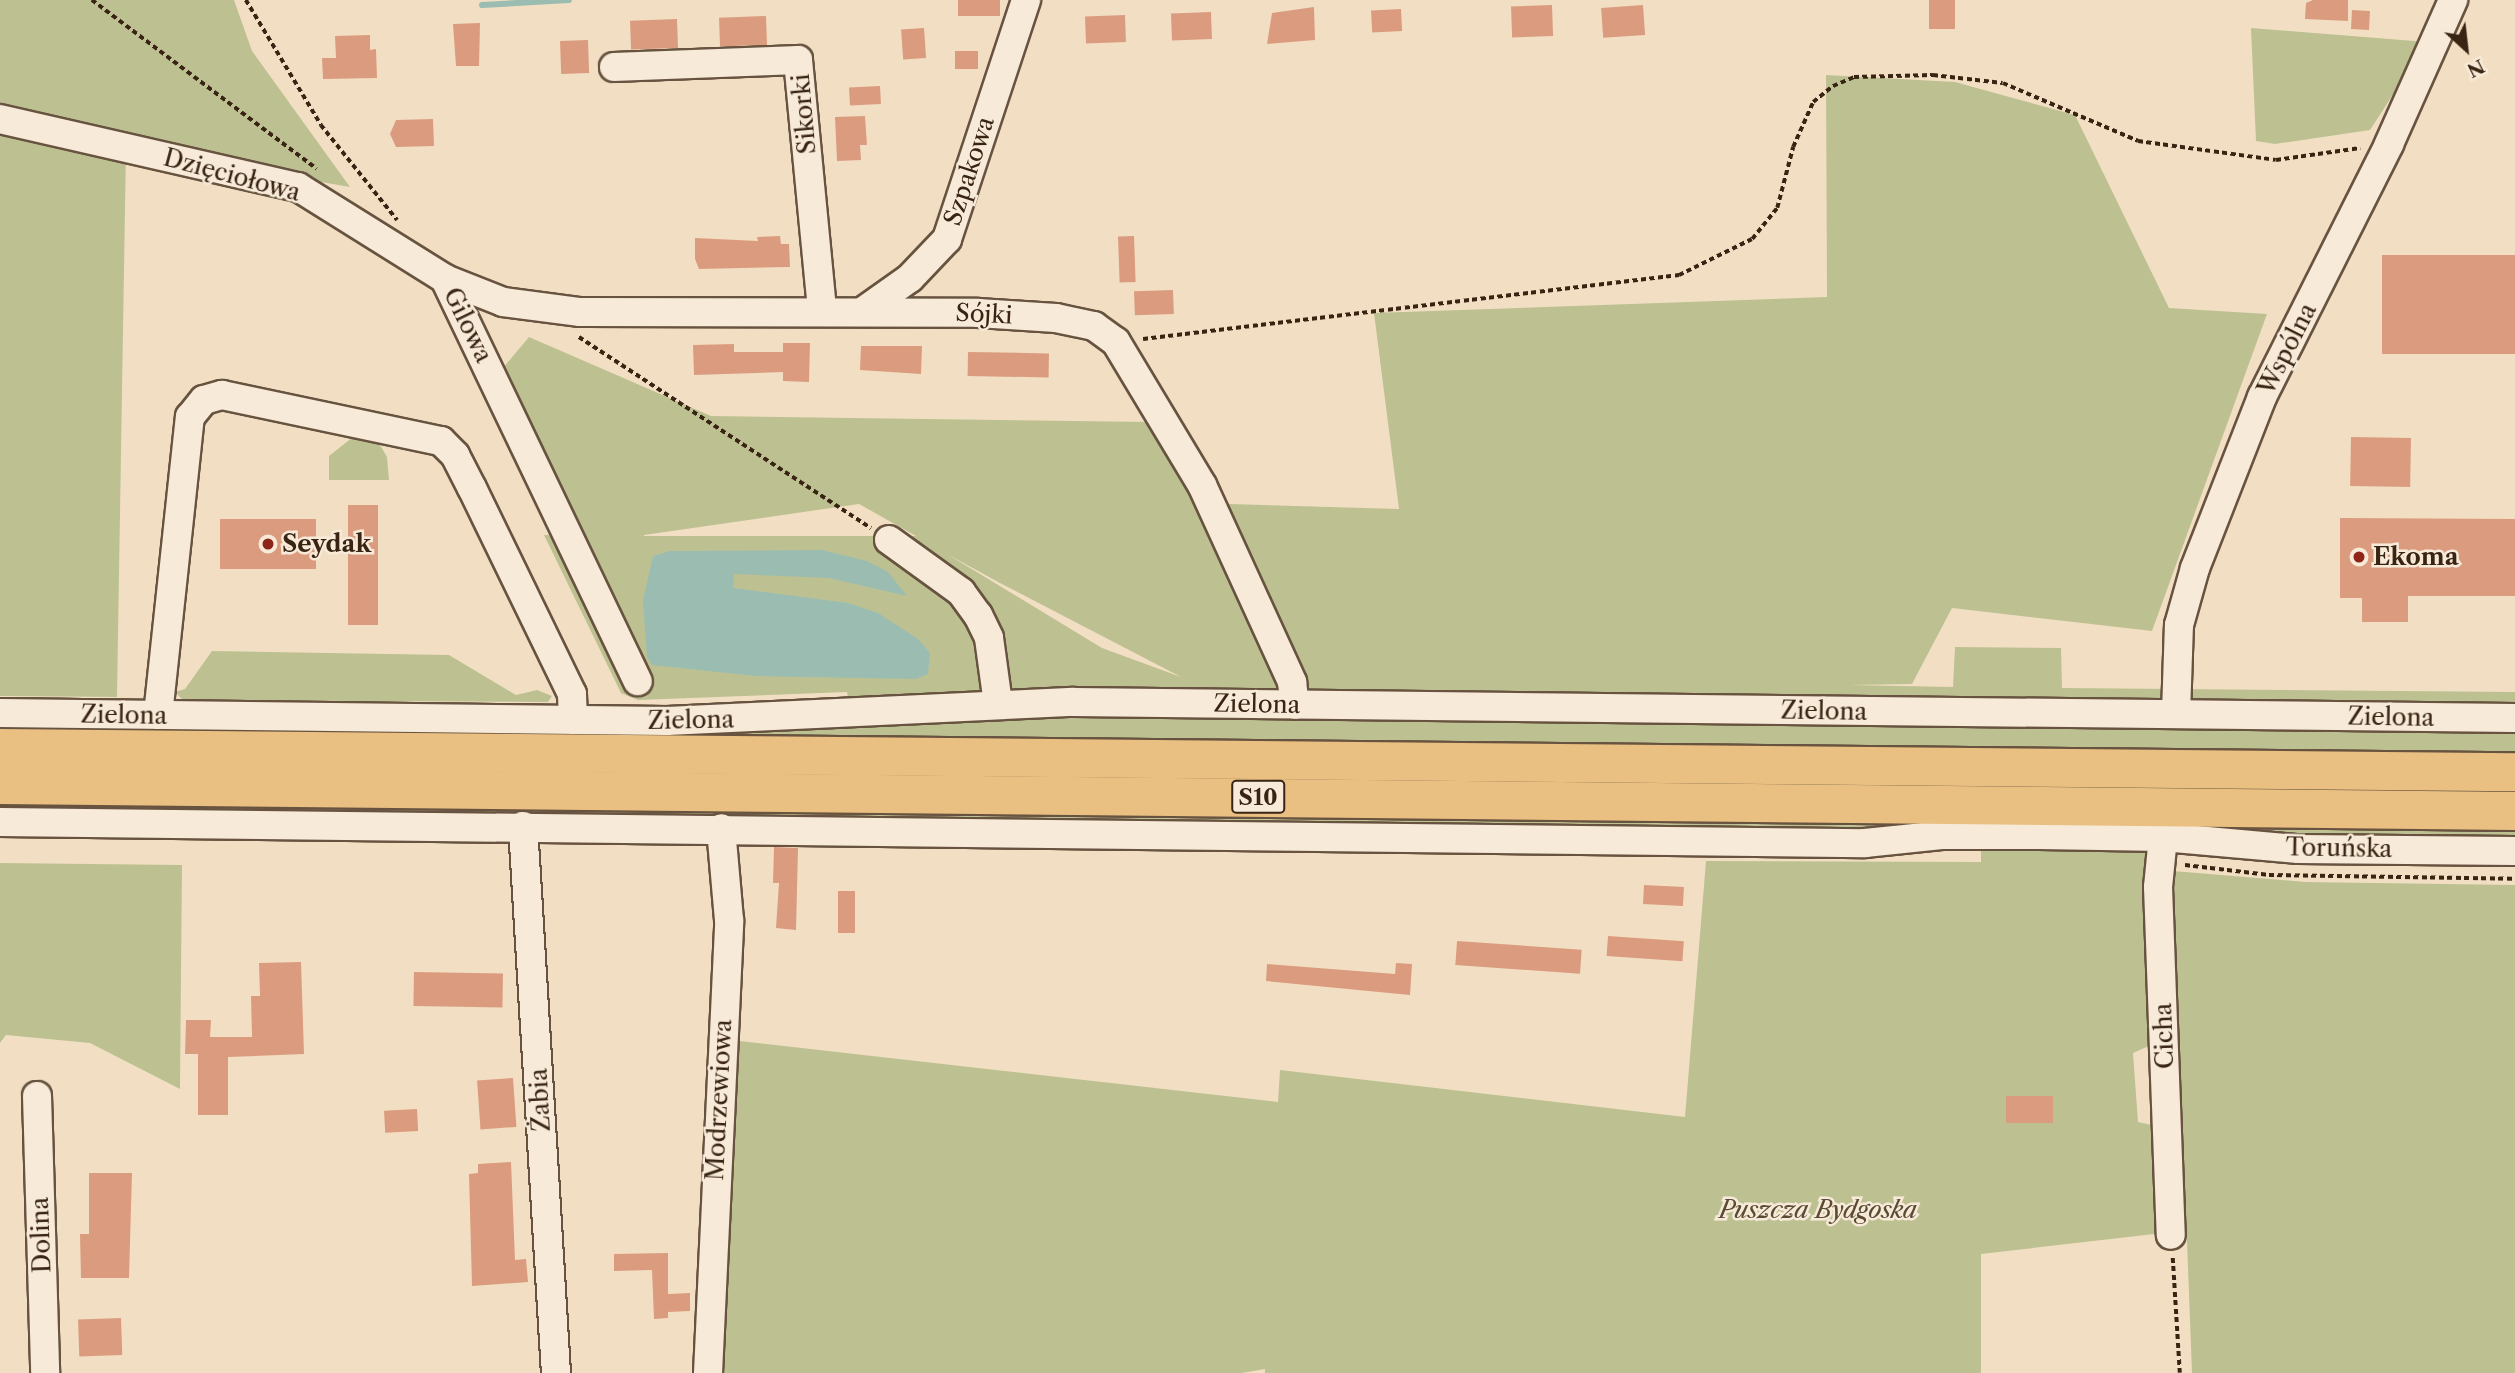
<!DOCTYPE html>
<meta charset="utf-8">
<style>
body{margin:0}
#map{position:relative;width:2515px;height:1373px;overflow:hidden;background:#f2dfc3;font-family:"Libre Caslon Text",serif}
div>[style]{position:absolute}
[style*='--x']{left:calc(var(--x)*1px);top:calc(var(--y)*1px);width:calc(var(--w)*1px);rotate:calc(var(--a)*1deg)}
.green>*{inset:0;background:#bdc192}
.water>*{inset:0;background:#9bbdb1}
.stream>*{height:6px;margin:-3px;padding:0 3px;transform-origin:3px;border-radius:3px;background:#9bbdb1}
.building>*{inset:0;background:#db9b7f;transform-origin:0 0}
.path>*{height:3.5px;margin-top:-1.75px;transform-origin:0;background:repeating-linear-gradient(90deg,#392413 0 5px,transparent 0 8.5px)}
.roads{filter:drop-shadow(2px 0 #67533f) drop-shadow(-2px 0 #67533f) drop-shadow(0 2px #67533f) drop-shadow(0 -2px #67533f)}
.minor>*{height:28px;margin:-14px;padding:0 14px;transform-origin:14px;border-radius:14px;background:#f7ead8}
.highway>*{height:38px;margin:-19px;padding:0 19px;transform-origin:19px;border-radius:19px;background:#e9c082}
.dots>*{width:19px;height:19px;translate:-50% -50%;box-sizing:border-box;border:4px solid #f7ead8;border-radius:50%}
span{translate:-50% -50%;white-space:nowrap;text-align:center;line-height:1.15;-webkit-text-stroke:5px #f7ead8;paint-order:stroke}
.shield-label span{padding:2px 5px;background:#f7ead8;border:2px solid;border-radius:5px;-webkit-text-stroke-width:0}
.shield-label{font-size:23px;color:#392413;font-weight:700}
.street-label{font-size:24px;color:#392413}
.poi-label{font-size:24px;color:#392413;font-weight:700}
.left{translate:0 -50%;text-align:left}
.park-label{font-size:24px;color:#5a4b33;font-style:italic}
.north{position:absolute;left:2431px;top:14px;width:70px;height:70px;-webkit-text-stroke:5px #f7ead8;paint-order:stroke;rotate:153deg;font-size:19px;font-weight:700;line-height:28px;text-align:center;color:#392413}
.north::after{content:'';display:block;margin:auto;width:24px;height:32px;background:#392413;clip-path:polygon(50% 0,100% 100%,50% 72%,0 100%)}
</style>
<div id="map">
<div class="green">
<div style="clip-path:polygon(0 0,234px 0,252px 51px,350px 187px,126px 148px,117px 697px,0 696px)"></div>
<div style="clip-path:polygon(2251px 28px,2427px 42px,2370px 130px,2275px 144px,2256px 141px)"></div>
<div style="clip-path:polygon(evenodd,1826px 75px,1955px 82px,2075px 115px,2169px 308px,2267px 314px,2152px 631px,1952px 608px,1912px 684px,1850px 685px,1953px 687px,1955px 647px,2061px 648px,2062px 688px,2515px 692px,2515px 756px,685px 734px,853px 727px,847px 692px,638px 700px,621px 693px,544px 535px,581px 536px,502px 369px,529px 337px,711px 416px,1153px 422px,1195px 503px,1399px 509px,1374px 313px,1827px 297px,1826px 75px,859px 504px,916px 536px,644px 536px,644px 535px,859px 504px,1826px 75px,947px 554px,1000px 583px,1181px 677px,1102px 648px,947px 554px)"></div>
<div style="clip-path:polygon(353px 437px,380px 445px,387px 457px,389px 480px,329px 480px,329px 456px)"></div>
<div style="clip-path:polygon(212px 651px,449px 655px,516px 695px,537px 690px,552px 696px,548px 702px,183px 700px,175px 692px,185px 689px)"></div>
<div style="clip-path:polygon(0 806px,2515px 832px,2515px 845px,0 814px)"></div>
<div style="clip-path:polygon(1981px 847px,2153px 850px,2151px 1045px,2133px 1053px,2138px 1122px,2156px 1126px,2163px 1233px,1981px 1254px,1981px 1373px,1265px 1373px,1265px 1369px,1242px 1373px,718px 1373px,722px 1039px,1278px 1102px,1280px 1070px,1685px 1117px,1706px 861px,1981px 862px)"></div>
<div style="clip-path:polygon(0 863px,182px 865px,180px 1089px,90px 1043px,6px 1035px,0 1043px)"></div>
<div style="clip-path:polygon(2173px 871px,2306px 882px,2515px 885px,2515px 1373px,2192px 1373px)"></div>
</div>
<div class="water">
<div style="clip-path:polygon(822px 550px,867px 561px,888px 572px,907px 596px,829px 578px,734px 574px,733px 588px,848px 603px,878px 613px,918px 639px,930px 653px,928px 674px,916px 679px,755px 676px,652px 665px,647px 657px,643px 600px,653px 556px,670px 551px)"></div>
</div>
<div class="stream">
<div style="--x:482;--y:5;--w:87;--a:-3.3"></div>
</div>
<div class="building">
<div style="left:958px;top:0;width:42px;height:16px"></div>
<div style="left:1929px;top:0;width:26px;height:29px"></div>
<div style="clip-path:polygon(2313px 0,2348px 0,2348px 21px,2305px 19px,2306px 3px)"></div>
<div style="left:1552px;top:5px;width:31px;height:41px;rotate:88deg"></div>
<div style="left:1643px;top:5px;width:30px;height:42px;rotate:86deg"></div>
<div style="clip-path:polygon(1314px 7px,1315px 40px,1267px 44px,1272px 13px)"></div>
<div style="left:1401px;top:9px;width:22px;height:30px;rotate:87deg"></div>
<div style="left:2352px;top:10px;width:18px;height:19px;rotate:3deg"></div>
<div style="left:1211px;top:12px;width:27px;height:40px;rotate:88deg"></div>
<div style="left:1125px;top:15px;width:27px;height:40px;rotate:88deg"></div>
<div style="left:766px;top:16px;width:29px;height:47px;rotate:88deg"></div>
<div style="left:677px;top:19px;width:29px;height:47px;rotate:88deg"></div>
<div style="clip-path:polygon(480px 23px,479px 66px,456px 66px,453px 24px)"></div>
<div style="left:924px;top:28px;width:30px;height:23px;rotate:86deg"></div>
<div style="clip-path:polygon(370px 35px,370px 50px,376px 49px,377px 78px,323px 79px,322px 58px,336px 58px,335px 36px)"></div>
<div style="left:588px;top:40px;width:33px;height:28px;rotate:88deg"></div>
<div style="left:978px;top:51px;width:18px;height:23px;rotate:90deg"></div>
<div style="left:880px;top:86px;width:18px;height:31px;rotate:87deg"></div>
<div style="clip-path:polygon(865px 116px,867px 145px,860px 145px,861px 160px,837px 161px,835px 117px)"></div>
<div style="clip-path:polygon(433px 119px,434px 146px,396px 147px,390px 134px,396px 120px)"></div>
<div style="clip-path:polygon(780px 236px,781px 244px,789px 244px,790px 267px,699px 269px,695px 259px,695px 238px,758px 241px,757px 237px)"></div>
<div style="left:1134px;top:236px;width:46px;height:16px;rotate:88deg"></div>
<div style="left:2515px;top:255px;width:99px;height:133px;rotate:90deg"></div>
<div style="left:1173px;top:290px;width:24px;height:39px;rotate:88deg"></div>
<div style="clip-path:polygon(783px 343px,810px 343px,809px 382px,783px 381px,783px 372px,694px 375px,693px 345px,734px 344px,734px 352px,783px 352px)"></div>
<div style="clip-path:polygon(861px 346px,922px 346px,921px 374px,860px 370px)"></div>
<div style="left:968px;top:352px;width:81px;height:24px;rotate:1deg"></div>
<div style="left:2351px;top:437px;width:60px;height:49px;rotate:1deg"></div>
<div style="left:348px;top:505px;width:30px;height:120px"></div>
<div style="clip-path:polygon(2340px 518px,2515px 519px,2515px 596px,2408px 596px,2408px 622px,2362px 622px,2362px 598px,2340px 598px)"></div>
<div style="left:220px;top:519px;width:96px;height:50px"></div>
<div style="clip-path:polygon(774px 847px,798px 848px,796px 930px,776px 928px,779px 883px,773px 883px)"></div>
<div style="left:1644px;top:885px;width:40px;height:19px;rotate:3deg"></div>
<div style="left:838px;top:891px;width:17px;height:42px"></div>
<div style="left:1608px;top:936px;width:76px;height:20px;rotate:4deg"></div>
<div style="left:1457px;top:941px;width:125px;height:24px;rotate:4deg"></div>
<div style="clip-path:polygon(301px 962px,304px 1054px,228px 1057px,228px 1115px,198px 1115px,198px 1054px,185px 1054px,186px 1020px,211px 1020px,210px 1037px,252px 1037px,251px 996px,260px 996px,259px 963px)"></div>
<div style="clip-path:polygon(1396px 963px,1412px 964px,1410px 995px,1266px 981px,1267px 964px,1395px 974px)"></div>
<div style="left:414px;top:972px;width:89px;height:34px;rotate:1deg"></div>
<div style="left:513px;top:1078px;width:49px;height:36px;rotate:86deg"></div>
<div style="left:2006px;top:1096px;width:47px;height:27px"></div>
<div style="left:417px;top:1109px;width:22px;height:33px;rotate:87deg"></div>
<div style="clip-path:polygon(511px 1162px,515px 1260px,526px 1259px,528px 1282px,472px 1286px,469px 1174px,478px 1173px,478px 1164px)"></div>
<div style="clip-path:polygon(89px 1173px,132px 1173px,129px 1278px,81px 1278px,80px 1234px,89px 1234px)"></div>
<div style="clip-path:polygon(668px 1253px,668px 1294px,690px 1293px,690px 1311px,668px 1312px,668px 1318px,654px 1319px,652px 1270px,614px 1271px,614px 1254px)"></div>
<div style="left:121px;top:1318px;width:37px;height:43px;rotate:88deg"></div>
</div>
<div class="path">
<div style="--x:92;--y:0;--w:281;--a:36.9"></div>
<div style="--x:246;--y:0;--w:146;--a:59"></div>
<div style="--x:321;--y:125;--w:122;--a:51.3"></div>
<div style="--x:579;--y:337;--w:349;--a:33.2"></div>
<div style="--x:1143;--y:339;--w:540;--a:-6.81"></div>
<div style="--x:1679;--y:275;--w:81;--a:-26.3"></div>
<div style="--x:1752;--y:239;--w:40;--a:-51"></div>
<div style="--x:1777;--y:208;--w:63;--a:-75.3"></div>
<div style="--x:1793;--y:147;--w:49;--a:-66"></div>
<div style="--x:1813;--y:102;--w:26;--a:-39"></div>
<div style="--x:1833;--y:86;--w:23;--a:-23"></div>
<div style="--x:1854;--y:77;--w:79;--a:-1.5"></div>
<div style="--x:1933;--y:75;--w:70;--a:6.5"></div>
<div style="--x:2003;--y:83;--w:147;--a:23.2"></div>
<div style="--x:2138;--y:141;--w:139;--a:7.8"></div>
<div style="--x:2276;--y:160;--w:85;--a:-8.1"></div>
<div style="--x:2185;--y:865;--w:85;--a:6.8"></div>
<div style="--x:2269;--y:875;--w:246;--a:0.9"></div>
<div style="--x:2173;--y:1258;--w:115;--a:86.5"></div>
</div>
<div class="roads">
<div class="minor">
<div style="--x:614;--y:67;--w:184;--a:-2.2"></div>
<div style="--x:798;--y:60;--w:252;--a:84.5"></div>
<div style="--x:0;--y:119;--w:306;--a:12.9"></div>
<div style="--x:298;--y:187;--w:173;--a:32"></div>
<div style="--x:445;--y:279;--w:62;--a:21.6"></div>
<div style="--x:503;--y:302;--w:78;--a:7.4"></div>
<div style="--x:580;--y:312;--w:398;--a:0.1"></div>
<div style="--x:978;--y:313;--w:78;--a:3.7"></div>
<div style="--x:1056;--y:318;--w:39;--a:12"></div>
<div style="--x:1094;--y:326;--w:27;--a:36"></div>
<div style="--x:1116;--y:342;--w:167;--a:59"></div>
<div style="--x:1202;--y:485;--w:217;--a:65.4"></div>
<div style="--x:1292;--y:682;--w:23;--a:83"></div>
<div style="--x:445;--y:279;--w:446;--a:64.4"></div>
<div style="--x:865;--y:310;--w:55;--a:-35.4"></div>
<div style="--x:910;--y:278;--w:54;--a:-46.5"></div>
<div style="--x:947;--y:239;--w:252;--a:-71.7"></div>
<div style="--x:889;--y:540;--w:89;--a:35.8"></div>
<div style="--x:961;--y:592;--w:29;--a:54"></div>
<div style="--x:978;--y:615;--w:25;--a:64"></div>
<div style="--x:989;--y:638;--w:67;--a:82.2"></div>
<div style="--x:0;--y:713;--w:667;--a:0.69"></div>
<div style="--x:667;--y:721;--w:407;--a:-2.7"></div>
<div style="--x:1074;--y:702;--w:1441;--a:0.64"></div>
<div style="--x:2176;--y:714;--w:89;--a:-88.1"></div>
<div style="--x:2179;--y:625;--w:59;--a:-74.3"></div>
<div style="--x:2195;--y:568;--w:184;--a:-68.6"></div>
<div style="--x:2262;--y:397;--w:283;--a:-63.3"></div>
<div style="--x:2389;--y:144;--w:158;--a:-66"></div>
<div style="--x:158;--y:715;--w:300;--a:-83.9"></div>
<div style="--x:190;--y:417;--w:22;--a:-51"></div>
<div style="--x:204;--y:400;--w:19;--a:-16"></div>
<div style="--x:222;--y:395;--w:224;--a:11.9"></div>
<div style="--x:441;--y:441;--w:20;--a:45"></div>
<div style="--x:455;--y:455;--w:37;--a:63"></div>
<div style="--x:472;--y:488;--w:229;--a:64.1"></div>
<div style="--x:572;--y:694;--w:26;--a:88"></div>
<div style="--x:0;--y:822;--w:1865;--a:0.65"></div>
<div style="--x:1865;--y:843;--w:77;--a:-5.9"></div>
<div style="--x:1942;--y:835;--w:97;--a:0"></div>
<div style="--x:2039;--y:835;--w:124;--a:0.9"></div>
<div style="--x:2163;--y:837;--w:136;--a:5.1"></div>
<div style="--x:2298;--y:849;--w:217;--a:0.5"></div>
<div style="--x:523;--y:826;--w:548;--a:86.55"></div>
<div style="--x:2163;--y:837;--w:50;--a:95.7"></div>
<div style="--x:2158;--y:887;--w:348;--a:87.9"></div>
<div style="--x:37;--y:1096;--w:277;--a:88.3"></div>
<div style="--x:708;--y:1373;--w:453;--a:-87.3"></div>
<div style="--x:729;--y:920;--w:92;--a:-95"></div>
</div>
<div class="highway">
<div style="--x:0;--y:748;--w:2515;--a:0.55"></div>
<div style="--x:0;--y:785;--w:2515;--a:0.59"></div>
</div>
</div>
<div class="dots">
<div style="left:268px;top:544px;background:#8f2418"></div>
<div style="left:2359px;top:557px;background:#8f2418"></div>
</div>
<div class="shield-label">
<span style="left:1258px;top:797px">S10</span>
</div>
<div class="street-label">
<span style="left:804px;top:114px;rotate:-95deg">Sikorki</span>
<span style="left:969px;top:171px;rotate:-72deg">Szpakowa</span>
<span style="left:232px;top:175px;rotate:15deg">Dzięciołowa</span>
<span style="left:984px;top:314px;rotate:3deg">Sójki</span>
<span style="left:468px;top:325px;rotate:64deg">Gilowa</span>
<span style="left:2287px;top:349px;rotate:-63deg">Wspólna</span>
<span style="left:1257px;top:704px;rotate:1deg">Zielona</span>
<span style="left:1824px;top:711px;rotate:1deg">Zielona</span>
<span style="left:124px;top:715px;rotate:1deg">Zielona</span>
<span style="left:2391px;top:717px;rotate:1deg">Zielona</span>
<span style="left:691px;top:720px;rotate:-1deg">Zielona</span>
<span style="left:2339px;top:848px;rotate:1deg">Toruńska</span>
<span style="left:2164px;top:1036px;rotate:-92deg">Cicha</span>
<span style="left:540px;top:1100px;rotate:-93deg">Żabia</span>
<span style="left:719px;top:1100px;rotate:-87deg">Modrzewiowa</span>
<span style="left:41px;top:1235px;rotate:-92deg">Dolina</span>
</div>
<div class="poi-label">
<span class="left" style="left:282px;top:544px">Seydak</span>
<span class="left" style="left:2373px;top:557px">Ekoma</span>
</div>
<div class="park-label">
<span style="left:1818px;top:1210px">Puszcza Bydgoska</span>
</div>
<div class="north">N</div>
</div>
